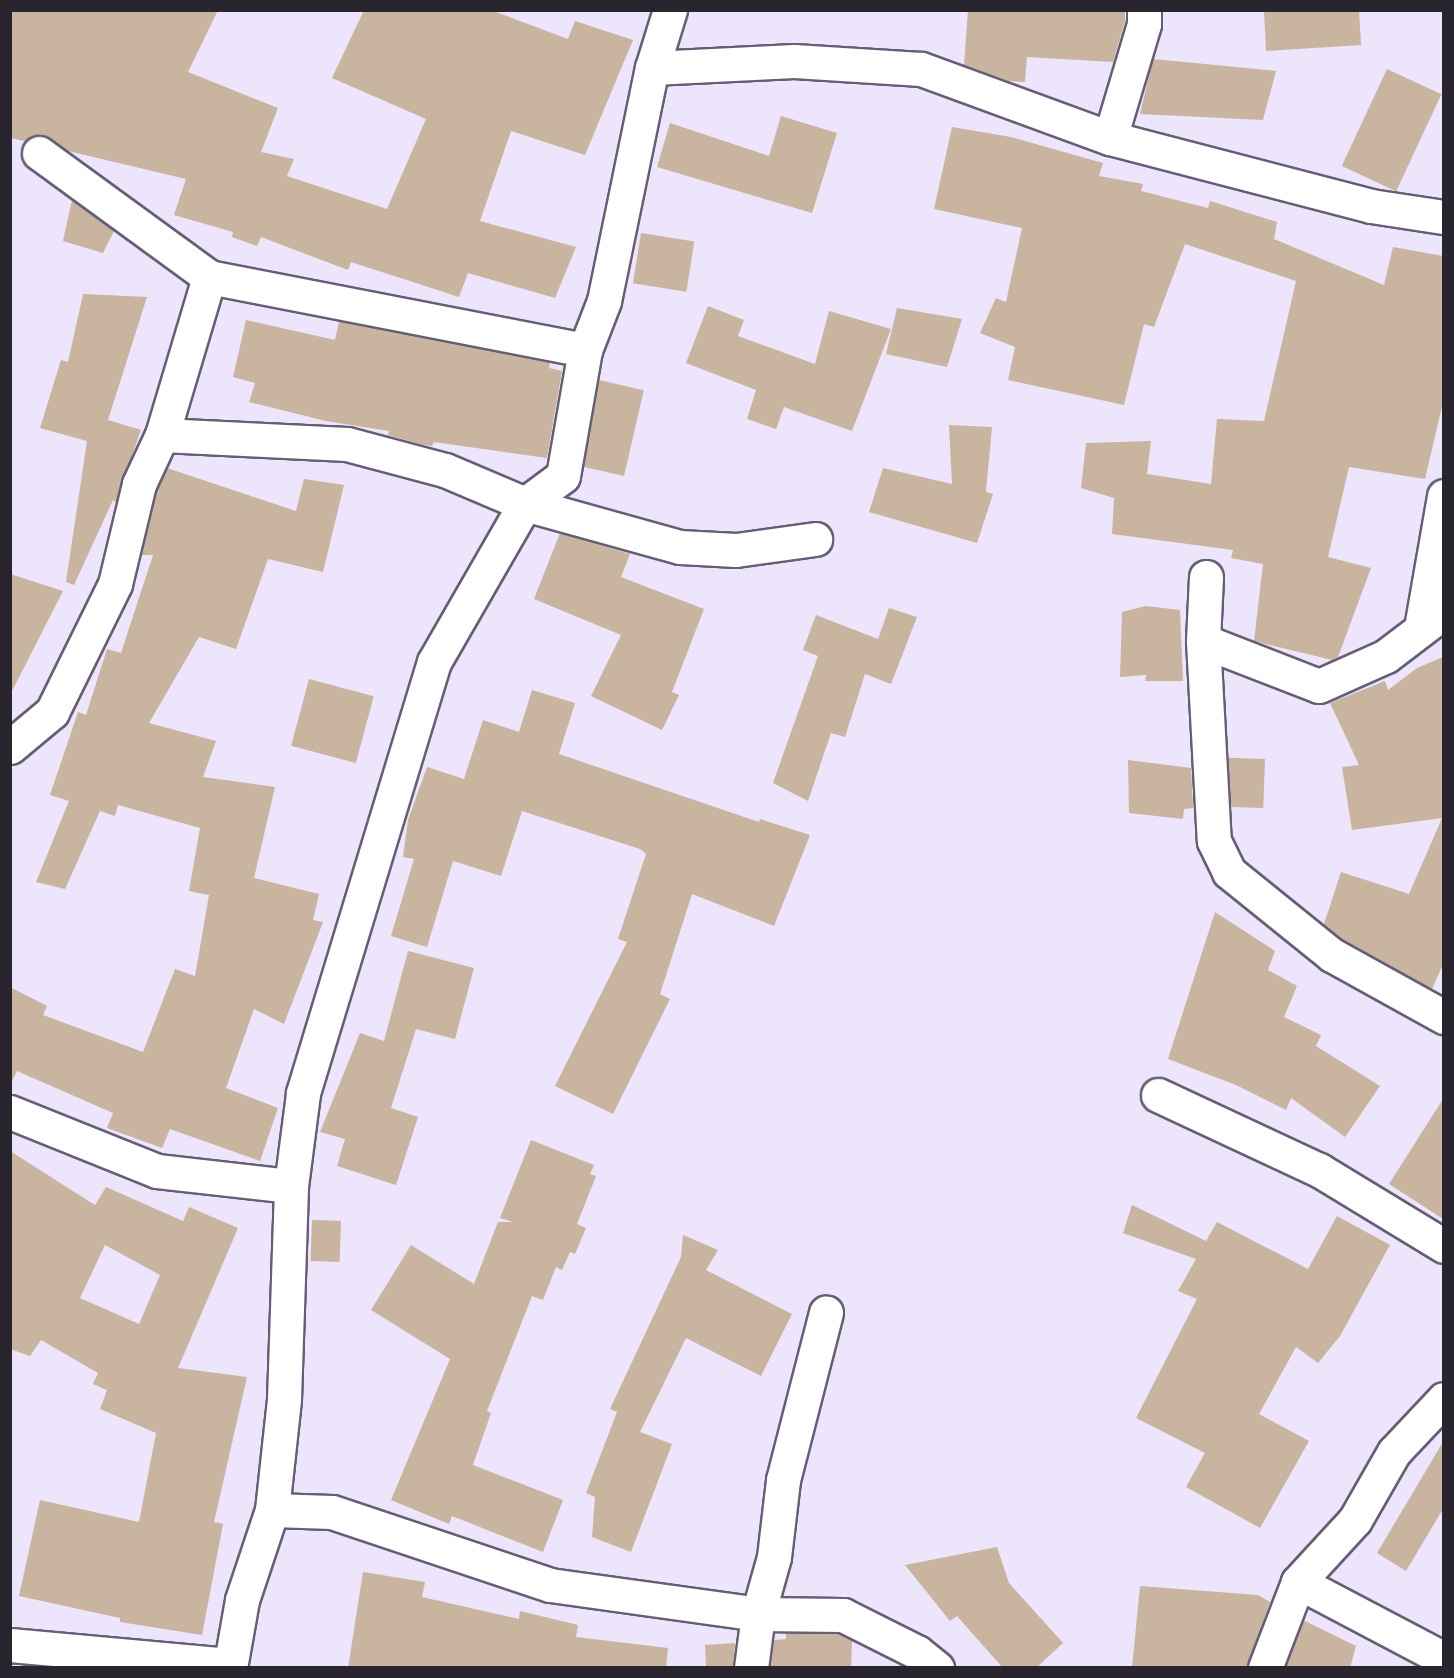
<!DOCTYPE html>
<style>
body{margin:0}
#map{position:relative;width:1454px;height:1678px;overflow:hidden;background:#ece5fb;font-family:"Libre Baskerville",serif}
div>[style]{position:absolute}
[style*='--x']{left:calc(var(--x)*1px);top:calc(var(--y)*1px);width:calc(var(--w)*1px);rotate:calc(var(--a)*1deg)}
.building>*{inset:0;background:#c8b49f;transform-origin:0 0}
.roads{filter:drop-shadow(2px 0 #655e75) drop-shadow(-2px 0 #655e75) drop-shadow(0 2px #655e75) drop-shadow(0 -2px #655e75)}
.street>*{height:33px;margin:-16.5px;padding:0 16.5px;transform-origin:16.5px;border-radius:16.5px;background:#fff}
span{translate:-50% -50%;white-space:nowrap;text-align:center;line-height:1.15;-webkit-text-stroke:5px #f7f5fb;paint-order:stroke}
.frame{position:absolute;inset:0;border:12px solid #28252f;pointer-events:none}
</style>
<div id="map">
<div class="building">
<div style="clip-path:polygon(10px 10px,218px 10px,188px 72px,278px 108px,261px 152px,294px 159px,287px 176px,387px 209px,426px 119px,332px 78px,364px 10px,491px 10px,568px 39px,575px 21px,633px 40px,585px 155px,511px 131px,480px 221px,576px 247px,555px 298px,468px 273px,459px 297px,351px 262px,348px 270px,261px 237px,257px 246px,232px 237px,233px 232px,174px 215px,186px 179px,68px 151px,42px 134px,25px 141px,10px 138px)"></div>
<div style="clip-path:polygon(968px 10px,1125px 10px,1125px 21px,1113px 62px,1027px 57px,1025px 82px,1009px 81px,964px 65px)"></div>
<div style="clip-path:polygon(1264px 10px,1359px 10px,1361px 45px,1266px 51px)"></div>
<div style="clip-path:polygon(1153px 59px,1276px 71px,1263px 120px,1140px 114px)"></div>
<div style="left:1387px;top:69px;width:60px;height:107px;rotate:25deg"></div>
<div style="clip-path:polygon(781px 116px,837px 133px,812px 213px,657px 167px,670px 123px,769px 156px)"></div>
<div style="clip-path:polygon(952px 127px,1011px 137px,1103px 163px,1099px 176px,1143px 184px,1141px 191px,1208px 208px,1210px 201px,1277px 222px,1274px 239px,1384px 285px,1393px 247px,1443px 256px,1443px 402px,1425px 479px,1349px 467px,1328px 557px,1371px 568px,1338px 657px,1332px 660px,1254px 641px,1263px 564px,1231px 558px,1233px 550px,1112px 534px,1114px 498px,1081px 488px,1086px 443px,1151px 441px,1147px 474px,1211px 484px,1217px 419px,1264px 421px,1296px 281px,1185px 244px,1154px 327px,1144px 324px,1124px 405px,1008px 380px,1015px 347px,980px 333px,996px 298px,1006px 302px,1022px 228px,934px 209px)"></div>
<div style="clip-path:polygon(72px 200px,114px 231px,103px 253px,63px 241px)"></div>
<div style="left:641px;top:233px;width:54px;height:51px;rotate:9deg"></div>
<div style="clip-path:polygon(83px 294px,147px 297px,108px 420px,141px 430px,116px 502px,113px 500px,74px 585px,66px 582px,87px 441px,40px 428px,61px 360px,68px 362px)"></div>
<div style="clip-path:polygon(708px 306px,744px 320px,738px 336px,815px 364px,829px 311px,891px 329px,852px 431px,784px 407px,776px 429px,747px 419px,756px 390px,686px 363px)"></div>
<div style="clip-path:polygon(897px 308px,962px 319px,947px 367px,886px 354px)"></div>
<div style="clip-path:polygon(246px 320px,335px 340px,339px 322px,343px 322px,550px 362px,549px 368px,562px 371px,547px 458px,434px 442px,432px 446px,420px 444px,388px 435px,389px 431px,326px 421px,249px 402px,255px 383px,233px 377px)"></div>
<div style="left:599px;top:380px;width:46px;height:88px;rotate:13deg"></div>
<div style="clip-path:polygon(949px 425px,992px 427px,986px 492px,993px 494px,977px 543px,869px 512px,883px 468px,952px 484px)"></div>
<div style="clip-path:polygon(167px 468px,296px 511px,304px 479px,344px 485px,323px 572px,268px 559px,236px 649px,199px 637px,149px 723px,216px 741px,203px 777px,275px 787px,254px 878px,319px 894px,313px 920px,323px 922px,284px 1024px,254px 1009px,226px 1088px,278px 1108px,260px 1161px,170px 1129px,162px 1148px,107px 1128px,113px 1113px,17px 1071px,10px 1085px,10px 987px,47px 1006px,43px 1015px,143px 1052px,175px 969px,195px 976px,209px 895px,189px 891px,200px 828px,118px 805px,115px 816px,100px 811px,65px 889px,36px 882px,69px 801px,50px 795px,78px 712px,86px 715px,107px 649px,121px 653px,153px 555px,141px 555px,157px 490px)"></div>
<div style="clip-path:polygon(560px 533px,630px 554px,621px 577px,704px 609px,672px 692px,679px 695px,662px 730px,591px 696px,621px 635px,534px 599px)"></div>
<div style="clip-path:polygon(10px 574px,63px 591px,10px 695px)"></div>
<div style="clip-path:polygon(1146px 606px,1180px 610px,1183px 681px,1145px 681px,1146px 675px,1120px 677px,1122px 612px)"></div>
<div style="clip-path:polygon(889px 608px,917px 617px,891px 684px,865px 674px,845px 737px,831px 733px,808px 801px,773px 783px,818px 656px,803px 650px,816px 615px,878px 639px)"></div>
<div style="clip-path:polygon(1443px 657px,1443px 964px,1432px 989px,1342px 939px,1324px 924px,1341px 872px,1409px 894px,1442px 818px,1352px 830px,1342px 767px,1359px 765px,1330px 703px,1385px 681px,1388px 690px,1417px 668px)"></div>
<div style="left:309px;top:679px;width:67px;height:69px;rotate:15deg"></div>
<div style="clip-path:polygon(532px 690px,575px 703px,559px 754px,759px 822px,760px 819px,810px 835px,774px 926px,692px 894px,660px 994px,670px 999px,613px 1114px,555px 1086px,627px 942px,618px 939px,646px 854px,640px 849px,522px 811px,501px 876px,453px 861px,427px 947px,391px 936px,414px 859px,403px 857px,408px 820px,427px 767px,464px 779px,483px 720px,519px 732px)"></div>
<div style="left:1265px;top:759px;width:49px;height:36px;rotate:92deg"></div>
<div style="clip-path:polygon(1128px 760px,1191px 768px,1193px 808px,1184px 809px,1183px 819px,1129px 813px)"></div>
<div style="clip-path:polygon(1215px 912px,1275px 951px,1268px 970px,1297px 986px,1284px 1017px,1321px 1035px,1316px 1046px,1380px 1086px,1345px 1137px,1291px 1098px,1286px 1110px,1236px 1085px,1168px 1059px)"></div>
<div style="clip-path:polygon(408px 951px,474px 968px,455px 1039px,416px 1029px,391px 1108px,418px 1117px,396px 1185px,337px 1166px,345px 1139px,320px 1132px,360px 1033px,384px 1041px)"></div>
<div style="clip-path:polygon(1443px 1099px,1443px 1219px,1389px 1184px)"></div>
<div style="clip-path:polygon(531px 1140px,594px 1165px,590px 1174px,596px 1176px,577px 1224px,586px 1228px,575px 1254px,570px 1252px,562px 1270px,556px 1267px,543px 1300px,532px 1296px,487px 1411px,491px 1413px,473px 1465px,563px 1500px,543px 1552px,452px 1516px,449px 1524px,391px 1500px,450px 1359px,371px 1310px,411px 1245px,474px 1284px,498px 1222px,513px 1222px,500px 1218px)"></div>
<div style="clip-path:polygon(evenodd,10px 1151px,95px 1205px,106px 1187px,183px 1221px,189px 1207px,238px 1228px,178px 1368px,247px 1377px,214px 1522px,223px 1524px,202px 1635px,120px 1622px,120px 1618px,19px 1596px,40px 1500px,139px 1522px,156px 1433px,100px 1409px,107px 1390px,93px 1384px,98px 1373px,41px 1340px,30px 1356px,10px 1349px,10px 1151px,105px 1245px,160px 1275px,139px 1324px,80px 1298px,105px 1245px)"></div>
<div style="clip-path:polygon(1132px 1205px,1206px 1241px,1217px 1222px,1308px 1269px,1337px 1216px,1390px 1245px,1340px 1336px,1318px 1363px,1296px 1347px,1259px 1414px,1309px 1441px,1260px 1528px,1186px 1487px,1205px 1453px,1136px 1418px,1197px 1299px,1178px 1291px,1196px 1259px,1123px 1233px)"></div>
<div style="left:312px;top:1220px;width:29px;height:41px;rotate:2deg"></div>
<div style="clip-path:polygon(683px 1235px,718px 1250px,706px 1270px,792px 1314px,761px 1376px,686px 1338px,640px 1432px,672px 1444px,631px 1552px,592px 1537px,595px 1497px,586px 1493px,617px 1412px,610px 1409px,681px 1257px)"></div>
<div style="clip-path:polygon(1443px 1442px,1443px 1509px,1406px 1571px,1377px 1553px)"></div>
<div style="clip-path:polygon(997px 1547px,1009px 1583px,1063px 1643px,1036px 1668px,1003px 1668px,957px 1616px,950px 1621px,905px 1565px)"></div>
<div style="clip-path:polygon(363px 1572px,425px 1582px,422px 1597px,519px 1619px,520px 1611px,578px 1625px,576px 1637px,668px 1648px,666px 1668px,348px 1668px)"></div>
<div style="clip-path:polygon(1140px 1586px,1258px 1595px,1270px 1602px,1247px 1668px,1132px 1668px)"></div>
<div style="clip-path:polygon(1303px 1620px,1356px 1646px,1350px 1668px,1285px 1668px)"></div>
<div style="clip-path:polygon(786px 1633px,838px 1634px,852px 1641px,851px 1668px,770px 1668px,774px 1640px,786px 1639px)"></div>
<div style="clip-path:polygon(735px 1643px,733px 1668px,706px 1668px,705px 1645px)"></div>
</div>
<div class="roads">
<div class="street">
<div style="--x:652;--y:68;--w:142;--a:-2.8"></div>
<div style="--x:794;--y:61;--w:127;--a:3.6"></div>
<div style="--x:921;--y:69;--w:201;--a:20.1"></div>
<div style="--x:1110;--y:138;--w:270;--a:14.6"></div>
<div style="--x:1371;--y:206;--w:74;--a:8.6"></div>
<div style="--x:1110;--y:138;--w:119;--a:-73.4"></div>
<div style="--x:1144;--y:24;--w:14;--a:-90"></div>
<div style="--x:39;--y:153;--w:210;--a:36.1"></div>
<div style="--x:209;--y:277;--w:383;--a:11"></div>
<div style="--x:162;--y:435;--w:185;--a:2.8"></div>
<div style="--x:347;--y:444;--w:101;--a:14.9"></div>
<div style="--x:445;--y:470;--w:87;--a:23"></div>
<div style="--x:525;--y:504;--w:161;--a:15.5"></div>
<div style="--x:680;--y:547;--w:56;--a:3.1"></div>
<div style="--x:736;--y:550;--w:80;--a:-7.9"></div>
<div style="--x:1206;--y:577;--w:64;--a:92.7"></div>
<div style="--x:1203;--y:641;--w:200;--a:86.9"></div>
<div style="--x:1214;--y:841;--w:34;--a:64"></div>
<div style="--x:1229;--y:872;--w:132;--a:38.9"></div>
<div style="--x:1332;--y:955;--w:128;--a:29"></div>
<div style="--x:1421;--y:628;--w:134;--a:-80.1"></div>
<div style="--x:1203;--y:641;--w:124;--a:21.2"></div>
<div style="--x:1319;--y:686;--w:73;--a:-24.1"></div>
<div style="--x:1386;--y:656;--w:73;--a:-37.2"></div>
<div style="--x:10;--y:747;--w:55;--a:-39.8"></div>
<div style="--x:52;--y:712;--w:143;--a:-63.8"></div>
<div style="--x:115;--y:584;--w:103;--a:-76.5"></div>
<div style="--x:139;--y:484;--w:54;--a:-64.9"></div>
<div style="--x:162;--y:435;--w:165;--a:-73.4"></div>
<div style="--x:1158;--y:1095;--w:178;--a:25"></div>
<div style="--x:1319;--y:1170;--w:146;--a:31.3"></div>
<div style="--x:10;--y:1112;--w:158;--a:21.9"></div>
<div style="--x:157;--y:1171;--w:135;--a:6.4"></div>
<div style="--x:272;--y:1510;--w:60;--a:1.9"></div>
<div style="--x:332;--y:1512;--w:230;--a:18.5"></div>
<div style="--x:550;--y:1585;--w:210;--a:7.9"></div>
<div style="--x:758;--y:1614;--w:85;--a:0.7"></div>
<div style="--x:843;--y:1615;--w:83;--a:26.6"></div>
<div style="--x:917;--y:1652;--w:26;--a:39"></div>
<div style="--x:1298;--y:1582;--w:165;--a:27.8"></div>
<div style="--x:10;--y:1645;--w:220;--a:5.2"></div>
<div style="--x:230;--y:1668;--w:69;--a:-80"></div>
<div style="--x:242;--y:1600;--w:95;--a:-71.6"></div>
<div style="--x:272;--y:1510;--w:112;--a:-83.8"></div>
<div style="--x:284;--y:1399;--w:213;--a:-88.1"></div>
<div style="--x:291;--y:1186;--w:94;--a:-82.6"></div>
<div style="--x:303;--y:1093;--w:450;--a:-73.1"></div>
<div style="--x:434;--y:662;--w:182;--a:-60.1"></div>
<div style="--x:525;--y:504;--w:47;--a:-36.4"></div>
<div style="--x:563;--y:476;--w:128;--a:-80.1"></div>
<div style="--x:585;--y:350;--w:53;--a:-68.8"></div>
<div style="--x:604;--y:301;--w:238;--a:-78.4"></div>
<div style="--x:652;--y:68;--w:61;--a:-72.8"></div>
<div style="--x:751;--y:1668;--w:54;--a:-82.6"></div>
<div style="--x:758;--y:1614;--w:59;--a:-74.3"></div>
<div style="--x:774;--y:1557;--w:78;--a:-83.3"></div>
<div style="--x:783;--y:1480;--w:173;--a:-75.6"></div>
<div style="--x:1265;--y:1668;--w:92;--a:-69"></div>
<div style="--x:1298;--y:1582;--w:84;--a:-47.4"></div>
<div style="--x:1355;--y:1520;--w:78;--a:-60.2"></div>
<div style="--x:1394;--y:1452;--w:73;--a:-46.7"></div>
</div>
</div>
<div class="frame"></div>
</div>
